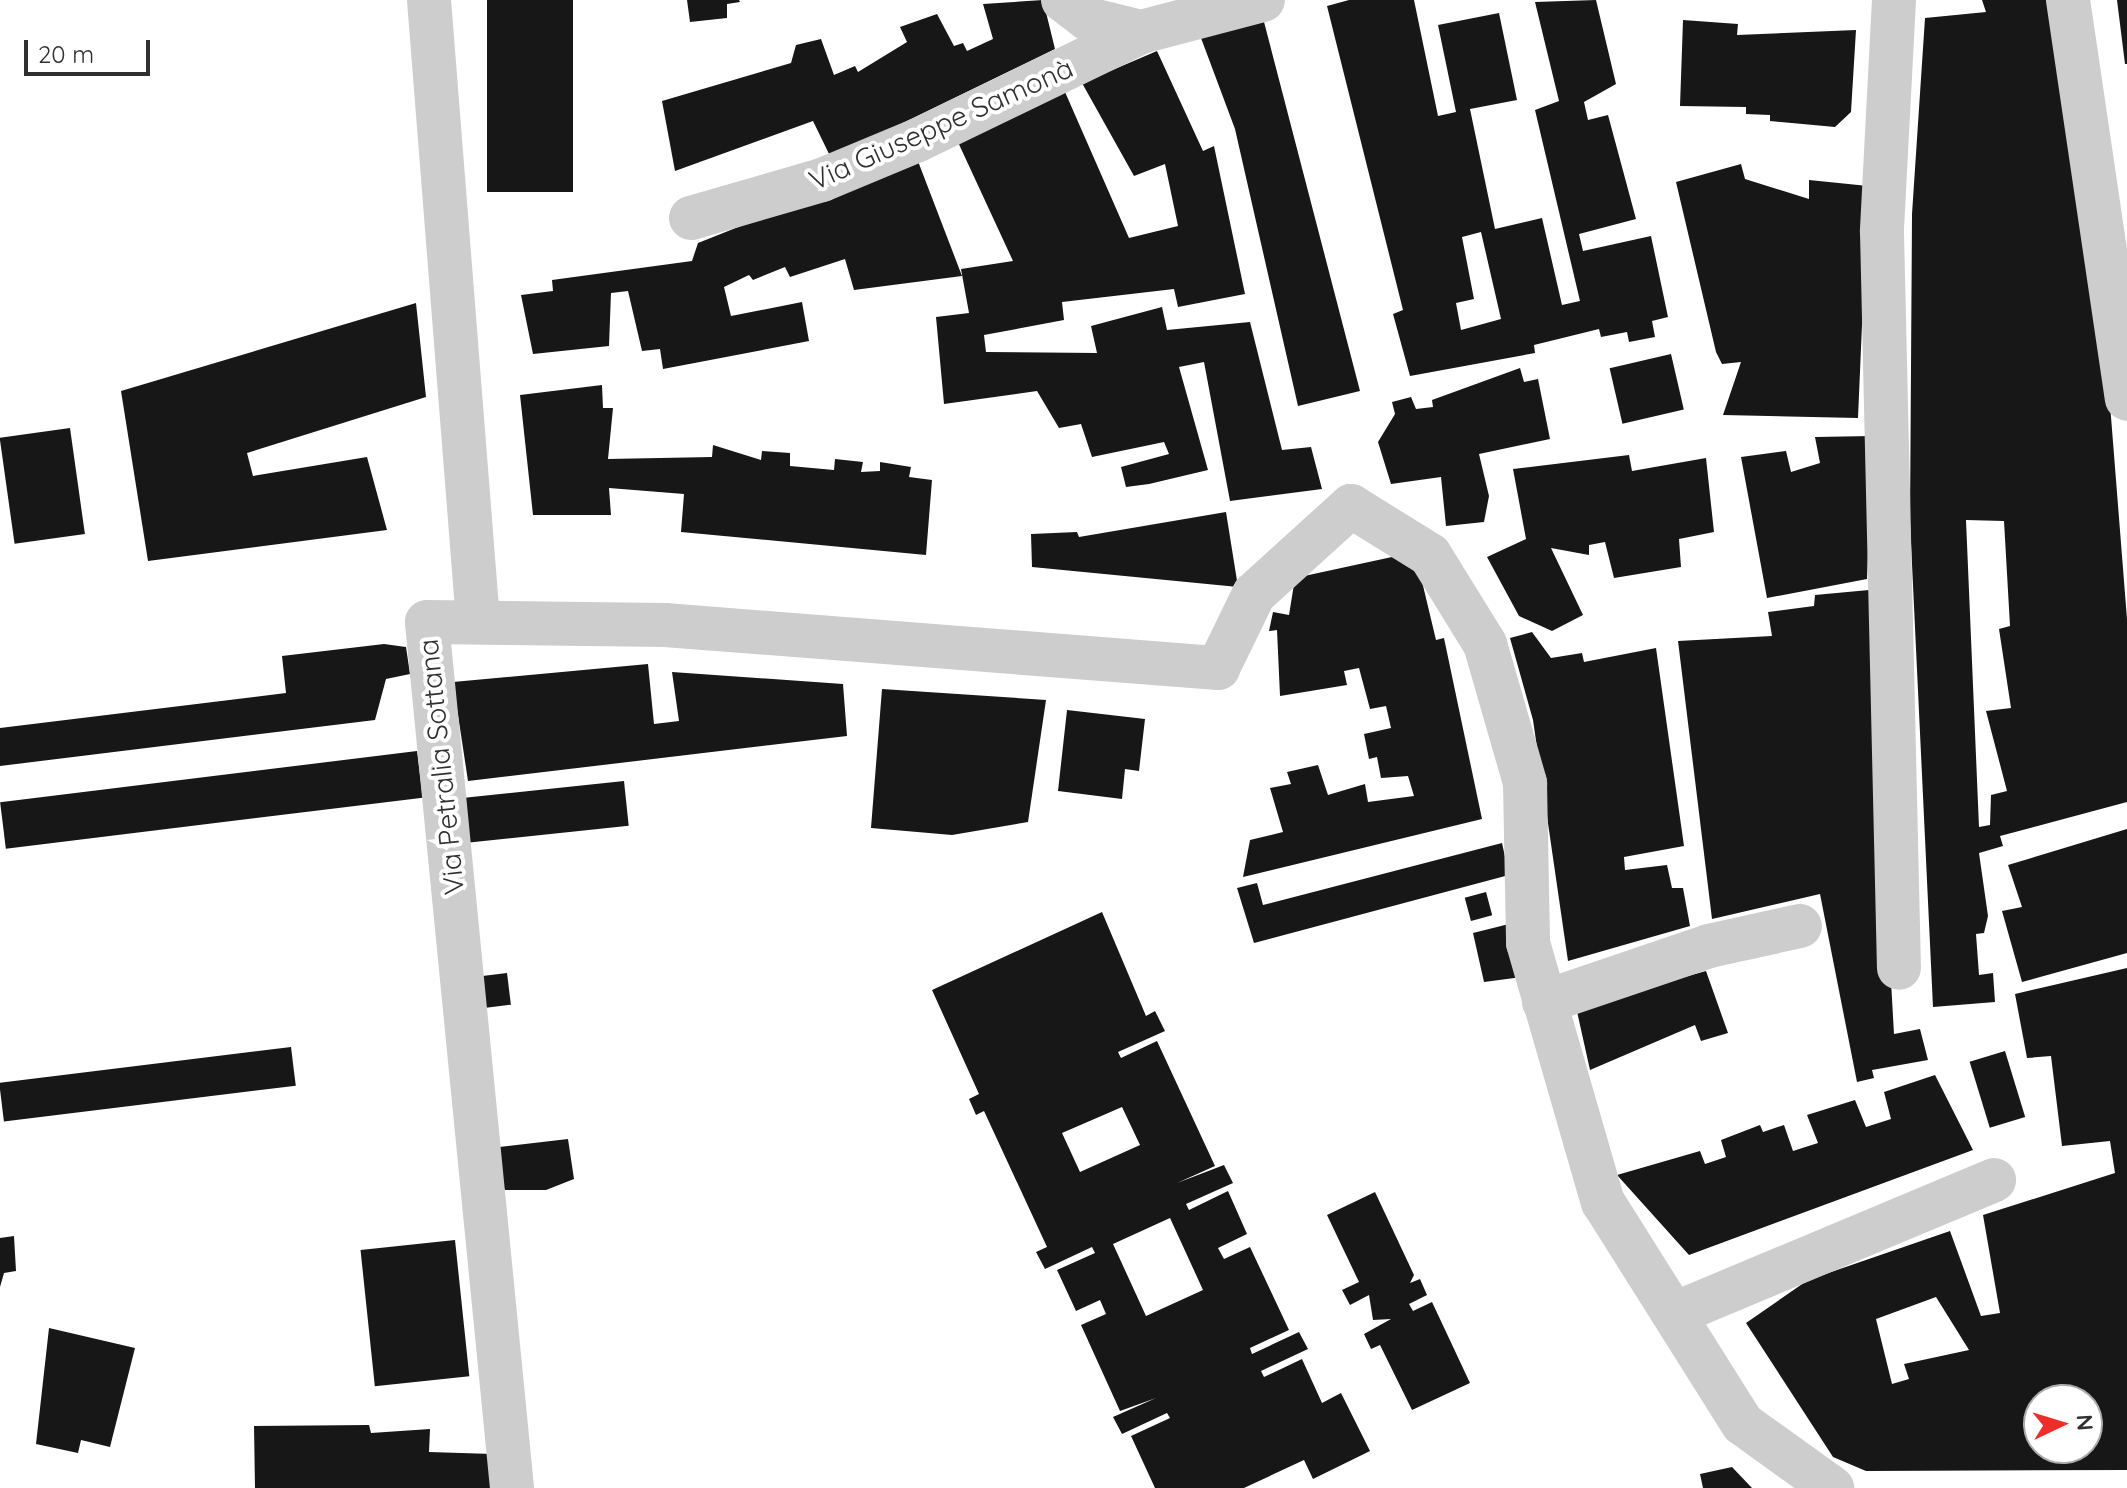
<!DOCTYPE html>
<meta charset="utf-8">
<style>
body{margin:0}
#map{position:relative;width:2127px;height:1488px;overflow:hidden;background:#fff;font-family:Quicksand,sans-serif}
div>[style]{position:absolute}
[style*='--x']{left:calc(var(--x)*1px);top:calc(var(--y)*1px);width:calc(var(--w)*1px);rotate:calc(var(--a)*1deg)}
.building>*{inset:0;background:#171717;transform-origin:0 0}
.minor>*{height:44px;margin:-22px;padding:0 22px;transform-origin:22px;border-radius:22px;background:#cdcdcd}
span{translate:-50% -50%;white-space:nowrap;text-align:center;line-height:1.15;-webkit-text-stroke:8px #fff;paint-order:stroke}
.street-label{font-size:28px;color:#303030}
.north{position:absolute;left:2023px;top:1384px;width:80px;height:80px;box-sizing:border-box;background:#fff;border:2px solid #acacac;border-radius:50%;rotate:86deg;font-size:22px;font-weight:700;line-height:32px;text-align:center;color:#303030}
.north::after{content:'';display:block;margin:auto;width:28px;height:36px;background:#ef2e2a;clip-path:polygon(50% 0,100% 100%,50% 72%,0 100%)}
.scale{position:absolute;left:24px;top:40px;width:126px;height:36px;box-sizing:border-box;border:4px solid #303030;border-top:0;padding-left:10px;font-size:24px;line-height:28px;white-space:nowrap;color:#303030;-webkit-text-stroke:6px #fff;paint-order:stroke}
</style>
<div id="map">
<div class="building">
<div style="left:487px;top:0;width:86px;height:192px"></div>
<div style="clip-path:polygon(687px 0,739px 0,740px 2px,727px 4px,727px 18px,690px 22px)"></div>
<div style="clip-path:polygon(1043px 0,1055px 49px,831px 158px,813px 121px,675px 171px,662px 101px,791px 63px,796px 45px,821px 39px,834px 75px,855px 66px,858px 72px,907px 42px,900px 27px,937px 14px,954px 46px,963px 43px,967px 51px,993px 39px,983px 4px)"></div>
<div style="clip-path:polygon(evenodd,1349px 0,1414px 0,1438px 116px,1456px 112px,1438px 25px,1499px 13px,1517px 100px,1470px 109px,1495px 229px,1542px 218px,1562px 305px,1580px 301px,1535px 110px,1559px 101px,1535px 2px,1596px 0,1616px 84px,1584px 102px,1588px 120px,1608px 115px,1636px 219px,1579px 234px,1583px 251px,1651px 236px,1668px 317px,1652px 321px,1655px 337px,1629px 342px,1627px 332px,1601px 337px,1599px 329px,1534px 345px,1535px 353px,1410px 376px,1393px 314px,1403px 310px,1327px 6px,1349px 0,1481px 232px,1501px 319px,1461px 330px,1456px 303px,1474px 299px,1462px 237px,1481px 232px)"></div>
<div style="clip-path:polygon(evenodd,1982px 0,2057px 0,2102px 303px,2127px 619px,2127px 802px,2000px 836px,2003px 846px,1979px 853px,1988px 916px,1984px 933px,1976px 934px,1979px 975px,1993px 973px,1995px 1002px,1933px 1007px,1910px 522px,1912px 214px,1925px 18px,1986px 12px,1982px 0,1966px 520px,2004px 521px,2010px 626px,1999px 629px,2011px 708px,1986px 711px,2007px 791px,1991px 795px,1990px 825px,1979px 827px,1966px 520px)"></div>
<div style="clip-path:polygon(2117px 0,2127px 0,2127px 64px,2125px 64px)"></div>
<div style="clip-path:polygon(1263px 18px,1360px 391px,1298px 406px,1235px 129px,1201px 38px)"></div>
<div style="clip-path:polygon(1683px 20px,1738px 24px,1737px 35px,1856px 30px,1851px 112px,1835px 127px,1770px 121px,1770px 115px,1746px 114px,1746px 107px,1680px 106px)"></div>
<div style="clip-path:polygon(1157px 51px,1203px 151px,1214px 146px,1245px 294px,1178px 307px,1174px 289px,1062px 302px,1064px 320px,984px 335px,986px 352px,1097px 353px,1091px 326px,1162px 307px,1167px 330px,1250px 322px,1282px 450px,1311px 447px,1322px 489px,1230px 501px,1204px 362px,1179px 367px,1208px 470px,1149px 484px,1126px 487px,1121px 467px,1169px 454px,1164px 442px,1092px 457px,1081px 424px,1059px 428px,1037px 391px,944px 404px,936px 317px,969px 313px,961px 269px,1013px 261px,957px 140px,1065px 92px,1129px 238px,1178px 226px,1165px 164px,1134px 176px,1082px 83px)"></div>
<div style="clip-path:polygon(916px 156px,962px 276px,854px 290px,845px 259px,790px 277px,785px 267px,753px 280px,749px 275px,724px 287px,731px 316px,802px 302px,809px 341px,663px 369px,660px 349px,642px 351px,628px 291px,611px 293px,609px 346px,533px 354px,521px 295px,553px 291px,552px 280px,692px 261px,698px 243px)"></div>
<div style="clip-path:polygon(1741px 164px,1745px 179px,1809px 199px,1809px 180px,1868px 186px,1858px 418px,1723px 415px,1741px 362px,1722px 364px,1716px 352px,1676px 182px)"></div>
<div style="clip-path:polygon(416px 303px,426px 397px,247px 453px,253px 476px,367px 457px,387px 530px,148px 561px,121px 391px)"></div>
<div style="left:1671px;top:354px;width:57px;height:63px;rotate:77deg"></div>
<div style="clip-path:polygon(1520px 368px,1524px 382px,1538px 379px,1550px 439px,1479px 454px,1489px 496px,1484px 522px,1446px 526px,1441px 477px,1391px 484px,1378px 442px,1395px 414px,1392px 402px,1411px 397px,1416px 409px,1433px 407px,1432px 400px)"></div>
<div style="clip-path:polygon(602px 385px,603px 408px,613px 408px,608px 459px,712px 457px,713px 445px,761px 460px,762px 451px,790px 453px,790px 466px,834px 470px,835px 459px,863px 462px,861px 472px,880px 471px,880px 462px,911px 467px,909px 477px,932px 480px,926px 555px,681px 532px,684px 494px,609px 488px,611px 515px,533px 515px,520px 395px)"></div>
<div style="left:70px;top:428px;width:107px;height:71px;rotate:82deg"></div>
<div style="clip-path:polygon(1872px 436px,1867px 579px,1767px 598px,1741px 457px,1786px 451px,1791px 472px,1820px 463px,1815px 437px)"></div>
<div style="clip-path:polygon(1629px 455px,1632px 471px,1706px 458px,1714px 532px,1679px 539px,1681px 567px,1614px 578px,1605px 542px,1589px 545px,1589px 555px,1551px 548px,1583px 615px,1552px 631px,1519px 616px,1487px 557px,1526px 539px,1513px 469px)"></div>
<div style="clip-path:polygon(1226px 512px,1238px 587px,1032px 567px,1031px 534px,1077px 532px,1079px 537px)"></div>
<div style="clip-path:polygon(1415px 552px,1436px 640px,1444px 638px,1482px 819px,1243px 877px,1250px 840px,1283px 832px,1270px 788px,1291px 784px,1287px 772px,1318px 765px,1328px 795px,1365px 784px,1368px 802px,1414px 796px,1408px 776px,1381px 778px,1377px 757px,1369px 759px,1364px 734px,1391px 728px,1386px 706px,1370px 709px,1359px 668px,1344px 671px,1347px 685px,1280px 696px,1277px 630px,1269px 631px,1273px 612px,1289px 615px,1295px 578px)"></div>
<div style="clip-path:polygon(1869px 590px,1894px 1034px,1920px 1029px,1928px 1060px,1872px 1070px,1874px 1078px,1857px 1082px,1820px 894px,1712px 919px,1678px 641px,1772px 636px,1768px 612px,1814px 606px,1815px 595px)"></div>
<div style="clip-path:polygon(1532px 632px,1551px 658px,1582px 653px,1584px 662px,1656px 648px,1684px 846px,1624px 857px,1625px 870px,1667px 865px,1672px 888px,1683px 888px,1690px 926px,1568px 961px,1533px 720px,1510px 638px)"></div>
<div style="clip-path:polygon(384px 644px,406px 647px,410px 674px,386px 679px,375px 720px,0 766px,0 728px,286px 693px,282px 656px)"></div>
<div style="clip-path:polygon(648px 664px,654px 724px,679px 721px,672px 672px,843px 684px,847px 736px,468px 781px,453px 682px)"></div>
<div style="clip-path:polygon(882px 689px,1046px 700px,1028px 822px,952px 835px,871px 828px)"></div>
<div style="clip-path:polygon(1067px 710px,1145px 719px,1139px 771px,1125px 769px,1122px 799px,1058px 791px)"></div>
<div style="left:417px;top:751px;width:47px;height:420px;rotate:83deg"></div>
<div style="left:624px;top:781px;width:45px;height:177px;rotate:84deg"></div>
<div style="clip-path:polygon(2127px 829px,2127px 953px,2022px 982px,2002px 911px,2022px 907px,2008px 865px)"></div>
<div style="clip-path:polygon(1502px 843px,1509px 875px,1254px 943px,1237px 888px,1257px 883px,1263px 905px)"></div>
<div style="left:1486px;top:892px;width:24px;height:22px;rotate:75deg"></div>
<div style="clip-path:polygon(evenodd,1102px 912px,1146px 1016px,1155px 1011px,1165px 1031px,1118px 1052px,1121px 1058px,1157px 1041px,1215px 1166px,1177px 1183px,1224px 1165px,1233px 1183px,1186px 1204px,1189px 1210px,1228px 1191px,1247px 1234px,1218px 1248px,1224px 1259px,1250px 1247px,1289px 1330px,1250px 1348px,1252px 1354px,1299px 1332px,1308px 1349px,1261px 1371px,1264px 1377px,1302px 1359px,1322px 1403px,1341px 1393px,1370px 1451px,1313px 1479px,1304px 1460px,1244px 1488px,1155px 1488px,1131px 1436px,1170px 1418px,1167px 1413px,1122px 1434px,1113px 1417px,1156px 1398px,1120px 1411px,1081px 1325px,1106px 1314px,1100px 1300px,1076px 1311px,1057px 1270px,1095px 1253px,1092px 1247px,1045px 1269px,1036px 1252px,1047px 1247px,984px 1111px,976px 1115px,969px 1099px,979px 1094px,932px 990px,1102px 912px,1122px 1107px,1140px 1145px,1080px 1172px,1062px 1133px,1122px 1107px,1102px 912px,1170px 1218px,1203px 1290px,1146px 1316px,1113px 1244px,1170px 1218px)"></div>
<div style="clip-path:polygon(1513px 923px,1522px 977px,1484px 982px,1473px 933px)"></div>
<div style="clip-path:polygon(evenodd,2127px 968px,2127px 1470px,1866px 1471px,1833px 1457px,1746px 1323px,1808px 1280px,1950px 1231px,1981px 1316px,2000px 1313px,1983px 1215px,2115px 1173px,2110px 1141px,2062px 1146px,2051px 1056px,2027px 1058px,2015px 994px,2127px 968px,1936px 1297px,1969px 1350px,1904px 1364px,1909px 1379px,1892px 1384px,1876px 1319px,1936px 1297px,2127px 968px,2039px 1400px,2087px 1400px,2087px 1448px,2039px 1448px,2039px 1400px)"></div>
<div style="clip-path:polygon(1706px 971px,1728px 1033px,1701px 1041px,1695px 1025px,1590px 1070px,1576px 1007px)"></div>
<div style="left:507px;top:973px;width:32px;height:33px;rotate:83deg"></div>
<div style="left:291px;top:1047px;width:39px;height:294px;rotate:83deg"></div>
<div style="left:2005px;top:1051px;width:69px;height:37px;rotate:73deg"></div>
<div style="clip-path:polygon(1935px 1075px,1973px 1150px,1689px 1255px,1617px 1175px,1700px 1151px,1705px 1164px,1726px 1157px,1721px 1140px,1760px 1125px,1763px 1132px,1784px 1125px,1793px 1151px,1818px 1143px,1807px 1115px,1855px 1100px,1866px 1127px,1891px 1119px,1884px 1092px)"></div>
<div style="clip-path:polygon(568px 1139px,574px 1179px,546px 1190px,505px 1190px,482px 1149px)"></div>
<div style="clip-path:polygon(1375px 1192px,1414px 1275px,1410px 1283px,1420px 1279px,1427px 1295px,1409px 1304px,1413px 1311px,1432px 1302px,1470px 1383px,1412px 1410px,1380px 1345px,1371px 1349px,1364px 1334px,1391px 1319px,1373px 1320px,1369px 1295px,1350px 1305px,1342px 1290px,1359px 1282px,1327px 1215px)"></div>
<div style="clip-path:polygon(14px 1236px,16px 1271px,4px 1273px,0 1287px,0 1238px)"></div>
<div style="left:455px;top:1240px;width:137px;height:95px;rotate:84deg"></div>
<div style="clip-path:polygon(49px 1328px,135px 1348px,110px 1447px,81px 1440px,78px 1453px,36px 1444px)"></div>
<div style="clip-path:polygon(369px 1425px,371px 1433px,430px 1429px,429px 1452px,493px 1454px,493px 1488px,255px 1488px,254px 1426px)"></div>
<div style="clip-path:polygon(1732px 1467px,1752px 1488px,1703px 1488px,1700px 1474px)"></div>
</div>
<div class="minor">
<div style="--x:429;--y:0;--w:623;--a:85.49"></div>
<div style="--x:1063;--y:0;--w:31;--a:37"></div>
<div style="--x:1088;--y:19;--w:55;--a:13.8"></div>
<div style="--x:1141;--y:32;--w:126;--a:-14.7"></div>
<div style="--x:1894;--y:0;--w:232;--a:93"></div>
<div style="--x:1882;--y:232;--w:736;--a:88.68"></div>
<div style="--x:2068;--y:0;--w:403;--a:81.6"></div>
<div style="--x:691;--y:218;--w:136;--a:-16.2"></div>
<div style="--x:822;--y:180;--w:104;--a:-22.6"></div>
<div style="--x:918;--y:140;--w:248;--a:-25.8"></div>
<div style="--x:1544;--y:1002;--w:174;--a:-18.7"></div>
<div style="--x:1709;--y:946;--w:93;--a:-12.4"></div>
<div style="--x:1674;--y:1314;--w:347;--a:-22.7"></div>
<div style="--x:512;--y:1488;--w:870;--a:-95.61"></div>
<div style="--x:427;--y:622;--w:238;--a:0.7"></div>
<div style="--x:665;--y:625;--w:555;--a:4.45"></div>
<div style="--x:1218;--y:668;--w:82;--a:-64.1"></div>
<div style="--x:1254;--y:594;--w:131;--a:-42.2"></div>
<div style="--x:1351;--y:506;--w:93;--a:31.8"></div>
<div style="--x:1430;--y:555;--w:105;--a:58.3"></div>
<div style="--x:1485;--y:644;--w:145;--a:73.9"></div>
<div style="--x:1525;--y:783;--w:160;--a:88.9"></div>
<div style="--x:1528;--y:943;--w:270;--a:73.9"></div>
<div style="--x:1603;--y:1202;--w:262;--a:57.8"></div>
<div style="--x:1743;--y:1424;--w:110;--a:35.7"></div>
</div>
<div class="street-label">
<span style="left:941px;top:124px;rotate:-24deg">Via Giuseppe Samonà</span>
<span style="left:441px;top:767px;rotate:-96deg">Via Petralia Sottana</span>
</div>
<div class="north">N</div>
<div class="scale">20 m</div>
</div>
